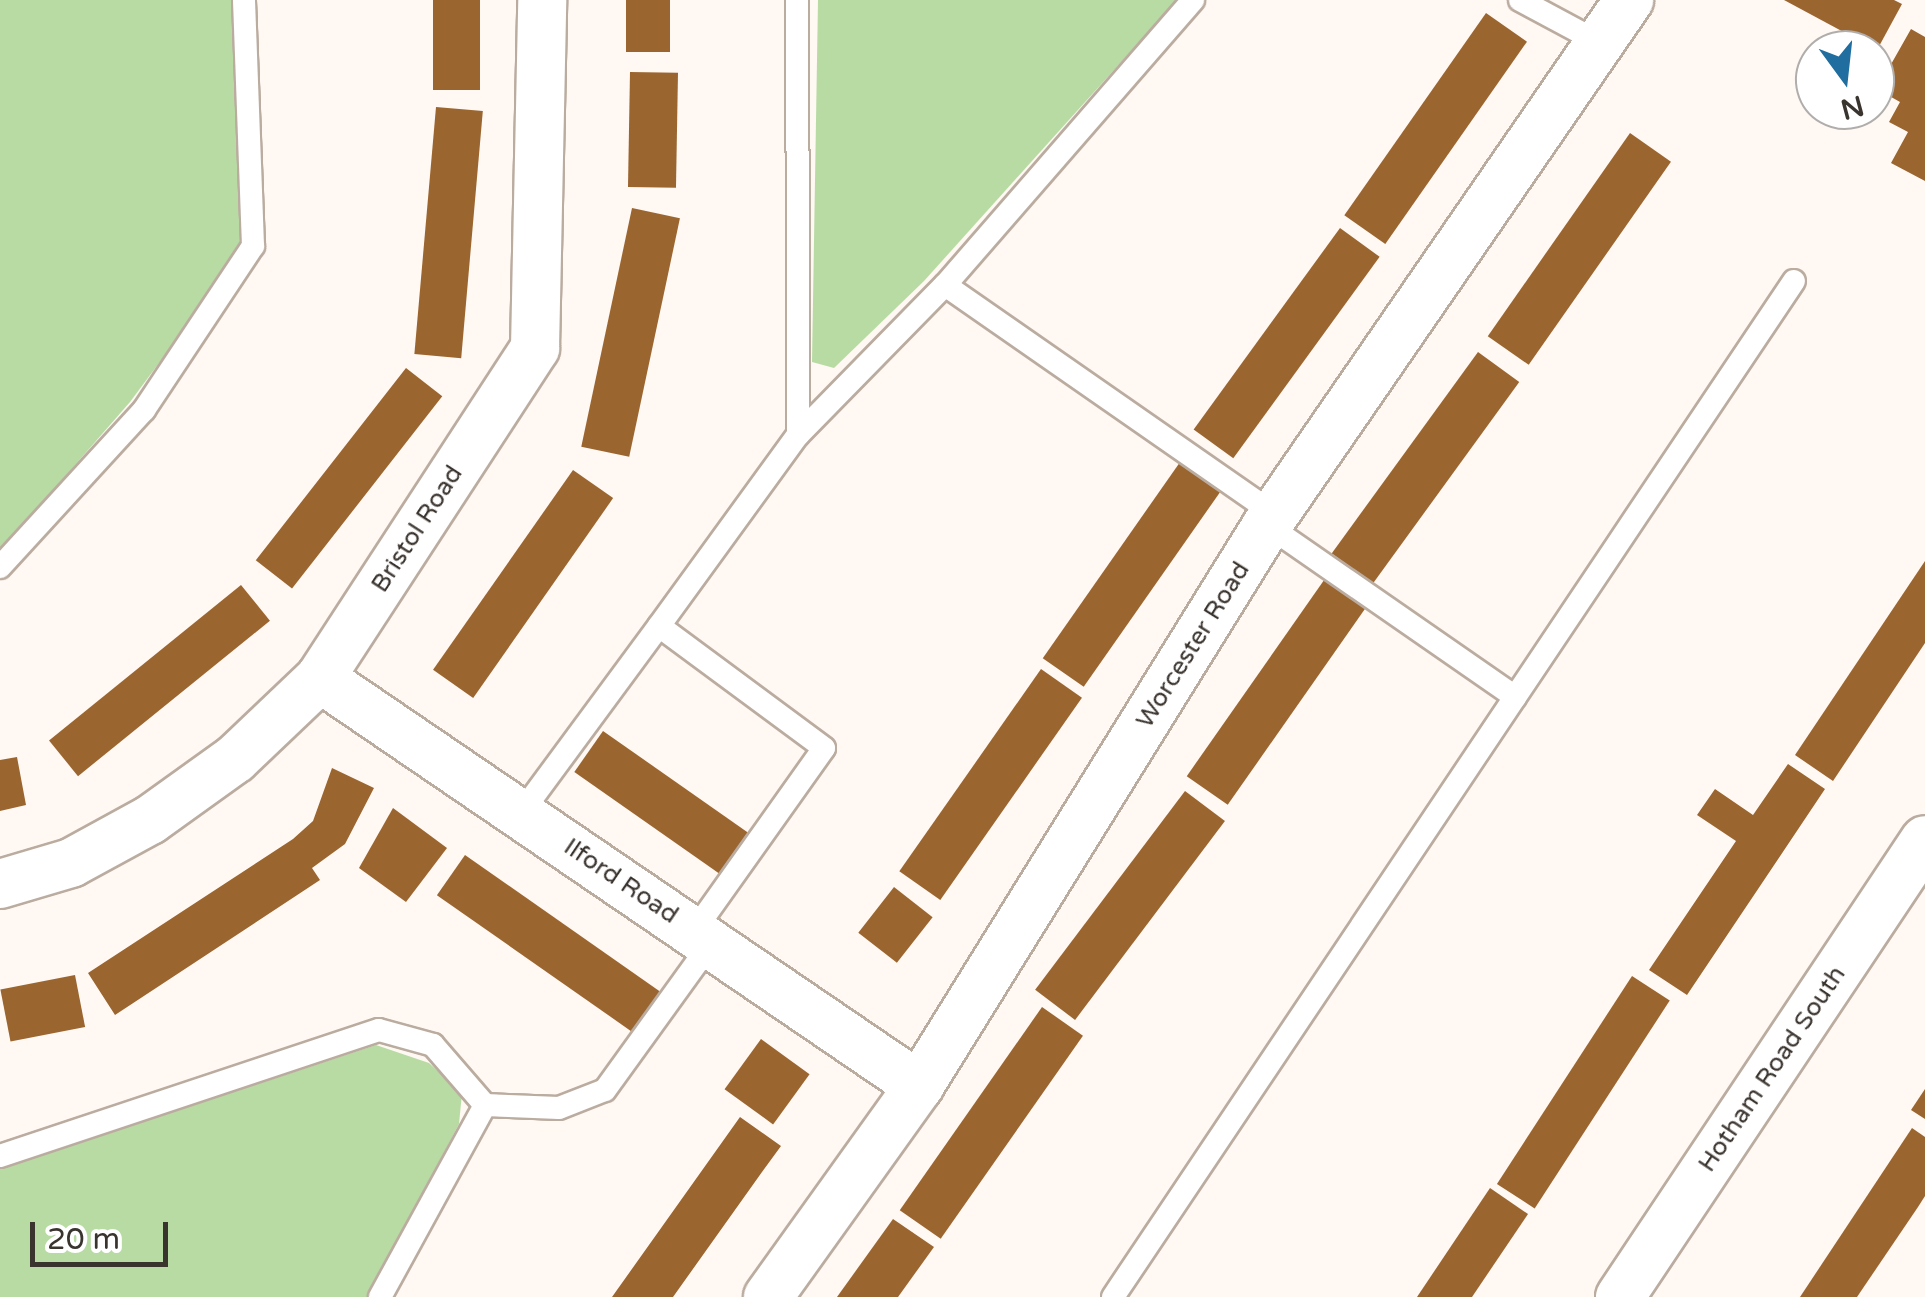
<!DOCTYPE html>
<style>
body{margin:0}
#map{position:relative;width:1925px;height:1297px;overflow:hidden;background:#fff8f3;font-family:"Varela Round",sans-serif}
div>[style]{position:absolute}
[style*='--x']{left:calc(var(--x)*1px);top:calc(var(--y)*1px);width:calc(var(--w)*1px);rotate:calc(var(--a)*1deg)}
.green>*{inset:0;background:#b8dba4}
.building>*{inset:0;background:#9b652f;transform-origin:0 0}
.roads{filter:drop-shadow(2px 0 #bbaca0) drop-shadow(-2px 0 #bbaca0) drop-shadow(0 2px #bbaca0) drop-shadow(0 -2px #bbaca0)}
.lane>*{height:22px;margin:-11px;padding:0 11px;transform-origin:11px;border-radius:11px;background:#fff}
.street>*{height:48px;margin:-24px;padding:0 24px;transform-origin:24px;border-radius:24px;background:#fff}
span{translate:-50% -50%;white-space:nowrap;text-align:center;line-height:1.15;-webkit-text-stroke:10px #fff;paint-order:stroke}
.street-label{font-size:25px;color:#3a342f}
.north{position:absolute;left:1795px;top:30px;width:100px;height:100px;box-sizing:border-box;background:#fff;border:2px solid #b0aeac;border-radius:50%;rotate:165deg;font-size:28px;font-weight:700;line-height:40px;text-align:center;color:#3a342f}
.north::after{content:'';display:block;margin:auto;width:35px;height:45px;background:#206ea0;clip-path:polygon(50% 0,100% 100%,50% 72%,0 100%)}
.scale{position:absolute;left:30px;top:1222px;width:138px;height:45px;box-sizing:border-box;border:5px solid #3a342f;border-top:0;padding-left:12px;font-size:30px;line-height:35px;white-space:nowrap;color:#3a342f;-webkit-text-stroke:8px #fff;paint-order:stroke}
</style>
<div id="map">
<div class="green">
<div style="clip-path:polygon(0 0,234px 0,240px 254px,130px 402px,0 551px)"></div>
<div style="clip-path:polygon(818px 0,1177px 0,924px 281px,834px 368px,812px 362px)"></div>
<div style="clip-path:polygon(376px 1045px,429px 1063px,462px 1093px,459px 1124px,368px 1297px,0 1297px,0 1169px)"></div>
</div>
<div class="building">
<div style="left:433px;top:0;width:47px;height:90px"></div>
<div style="left:626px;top:0;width:44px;height:52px"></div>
<div style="clip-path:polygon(1784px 0,1894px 0,1902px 4px,1877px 50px)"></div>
<div style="left:1486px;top:13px;width:50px;height:247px;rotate:35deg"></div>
<div style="clip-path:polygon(1911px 29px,1925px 37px,1925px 181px,1891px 163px,1908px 132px,1889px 122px,1900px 102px,1877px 89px)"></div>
<div style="left:630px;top:72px;width:48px;height:115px;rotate:1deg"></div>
<div style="left:436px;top:107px;width:47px;height:248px;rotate:5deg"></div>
<div style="left:1630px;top:133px;width:50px;height:248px;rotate:35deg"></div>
<div style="left:632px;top:208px;width:49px;height:244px;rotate:12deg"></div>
<div style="left:1340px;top:228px;width:49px;height:249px;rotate:36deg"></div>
<div style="left:1478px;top:352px;width:51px;height:249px;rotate:36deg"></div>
<div style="left:406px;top:368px;width:46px;height:244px;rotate:38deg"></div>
<div style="left:1185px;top:455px;width:50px;height:248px;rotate:35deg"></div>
<div style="left:573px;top:470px;width:49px;height:244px;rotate:35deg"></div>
<div style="clip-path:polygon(1925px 561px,1925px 643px,1833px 781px,1795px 755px)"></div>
<div style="left:1329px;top:573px;width:50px;height:248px;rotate:35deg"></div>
<div style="left:241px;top:585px;width:46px;height:247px;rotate:51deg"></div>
<div style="left:1041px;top:669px;width:50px;height:247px;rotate:35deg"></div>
<div style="left:603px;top:731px;width:179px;height:50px;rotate:35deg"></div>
<div style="clip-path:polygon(17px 757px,26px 805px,0 811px,0 760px)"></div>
<div style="clip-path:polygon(1788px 764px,1825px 789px,1687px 995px,1649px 970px,1736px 841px,1697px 815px,1715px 789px,1753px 815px)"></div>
<div style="clip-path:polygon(332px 768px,374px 788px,345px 844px,312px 868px,320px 880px,115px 1015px,88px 973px,293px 839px,313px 821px)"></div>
<div style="left:1185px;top:791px;width:50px;height:249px;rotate:37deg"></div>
<div style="clip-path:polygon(393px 808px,447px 848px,406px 902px,359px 868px)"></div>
<div style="left:465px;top:855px;width:238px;height:49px;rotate:35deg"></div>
<div style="left:894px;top:887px;width:49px;height:58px;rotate:38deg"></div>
<div style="left:75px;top:975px;width:53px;height:76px;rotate:79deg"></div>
<div style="left:1632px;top:976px;width:45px;height:248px;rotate:33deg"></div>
<div style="left:1042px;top:1007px;width:50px;height:248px;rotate:35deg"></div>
<div style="left:761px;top:1039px;width:60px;height:62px;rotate:36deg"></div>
<div style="clip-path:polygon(1925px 1089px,1925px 1119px,1911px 1110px)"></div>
<div style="clip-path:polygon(740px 1117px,781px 1146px,762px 1172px,673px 1297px,612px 1297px)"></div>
<div style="clip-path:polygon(1912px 1128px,1925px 1137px,1925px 1196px,1918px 1207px,1857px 1297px,1800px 1297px)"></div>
<div style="clip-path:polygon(1490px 1188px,1528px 1214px,1472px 1297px,1417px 1297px)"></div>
<div style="clip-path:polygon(893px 1219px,934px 1247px,898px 1297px,837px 1297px)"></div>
</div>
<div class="roads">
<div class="lane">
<div style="--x:1193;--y:0;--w:378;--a:131"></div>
<div style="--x:945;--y:285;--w:402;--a:34.8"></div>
<div style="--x:1520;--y:0;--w:93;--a:28.2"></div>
<div style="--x:798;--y:435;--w:210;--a:-45.6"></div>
<div style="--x:1267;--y:525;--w:302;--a:34.7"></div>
<div style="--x:0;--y:567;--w:213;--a:-47.5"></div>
<div style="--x:144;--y:410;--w:197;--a:-56.4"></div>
<div style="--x:253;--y:246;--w:246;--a:-92.1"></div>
<div style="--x:521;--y:813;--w:232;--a:-53.6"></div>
<div style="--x:694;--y:931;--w:224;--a:-54.6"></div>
<div style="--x:824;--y:748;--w:205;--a:-143.5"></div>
<div style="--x:659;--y:626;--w:236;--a:-54"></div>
<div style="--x:798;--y:435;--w:435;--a:-90.1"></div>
<div style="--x:0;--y:1156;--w:399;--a:-18.4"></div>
<div style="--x:379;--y:1030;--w:56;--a:15.5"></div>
<div style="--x:433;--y:1045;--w:79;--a:49.1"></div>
<div style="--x:485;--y:1105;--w:74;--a:2.3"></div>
<div style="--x:559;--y:1108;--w:49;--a:-21.4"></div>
<div style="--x:605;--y:1090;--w:181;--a:-54.2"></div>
<div style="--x:380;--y:1297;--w:219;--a:-61.3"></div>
<div style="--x:1113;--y:1297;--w:1223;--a:-56.17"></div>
</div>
<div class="street">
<div style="--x:320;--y:678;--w:725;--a:34.26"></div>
<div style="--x:0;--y:884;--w:74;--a:-16.5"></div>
<div style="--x:71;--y:863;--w:90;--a:-28.6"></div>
<div style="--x:150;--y:820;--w:105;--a:-35.7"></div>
<div style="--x:235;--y:759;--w:117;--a:-43.6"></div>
<div style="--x:320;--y:678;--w:394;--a:-56.9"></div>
<div style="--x:535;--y:348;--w:348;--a:-88.8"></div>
<div style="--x:768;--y:1297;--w:259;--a:-54.4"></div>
<div style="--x:919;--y:1086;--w:660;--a:-58.19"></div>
<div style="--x:1267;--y:525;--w:638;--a:-55.41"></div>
<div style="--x:1620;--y:1297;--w:549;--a:-56.28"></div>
</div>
</div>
<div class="street-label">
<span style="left:417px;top:529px;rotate:-57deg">Bristol Road</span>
<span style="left:1193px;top:645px;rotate:-58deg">Worcester Road</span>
<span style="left:621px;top:881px;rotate:34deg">Ilford Road</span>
<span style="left:1772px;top:1069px;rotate:-56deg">Hotham Road South</span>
</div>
<div class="north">N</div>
<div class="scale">20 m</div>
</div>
